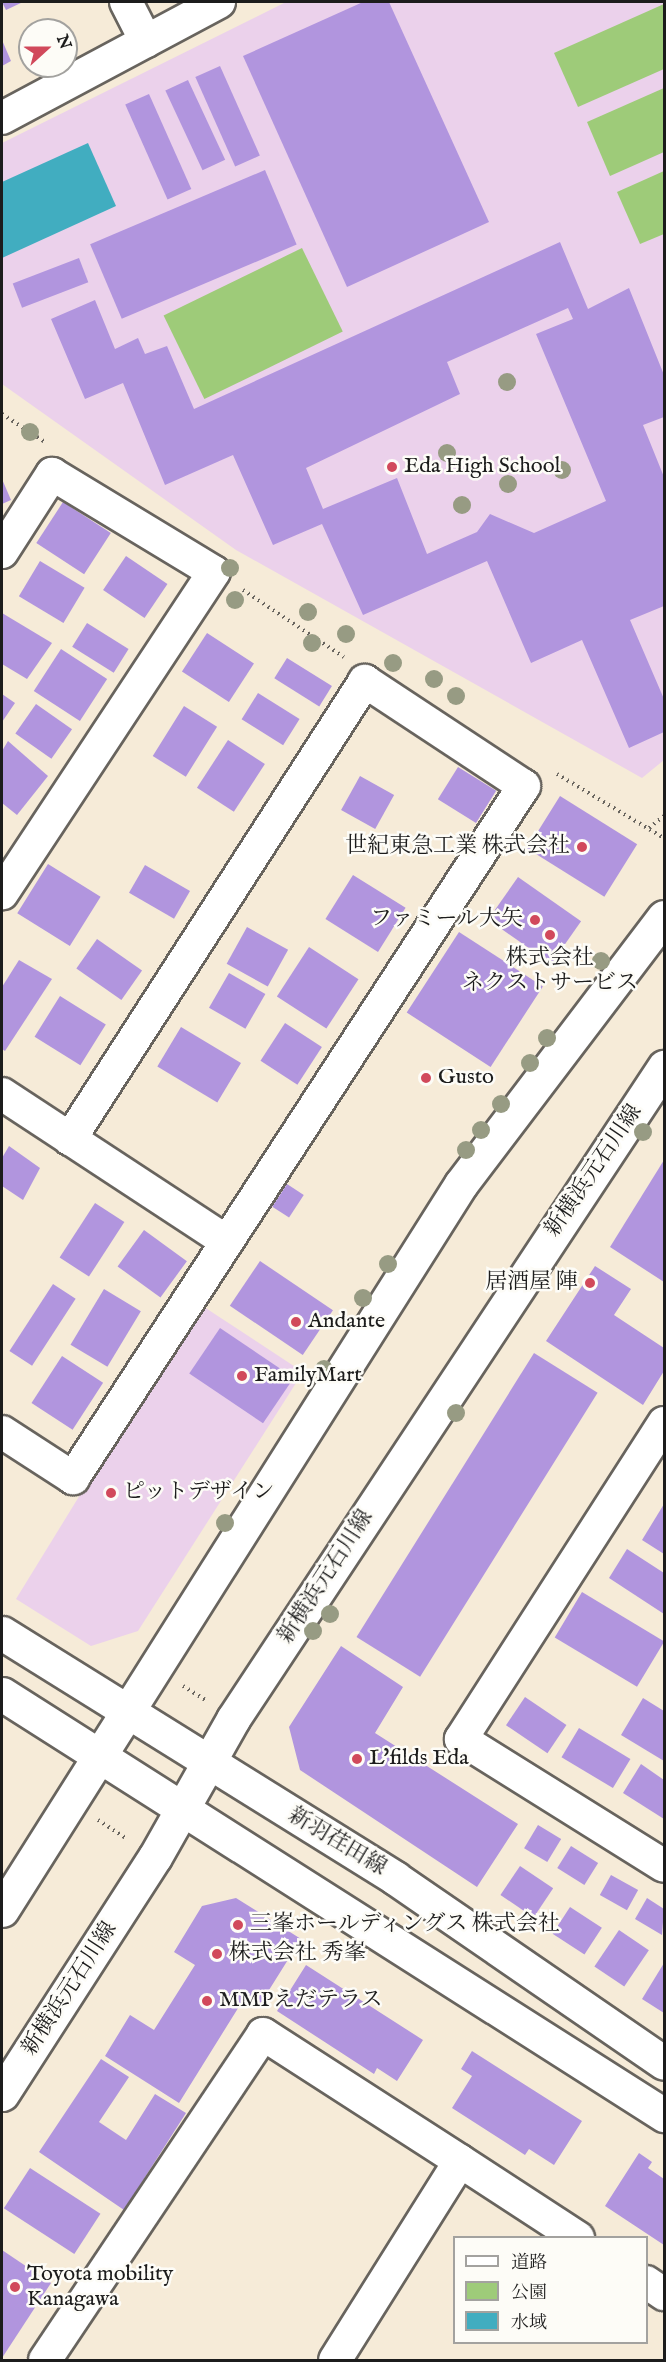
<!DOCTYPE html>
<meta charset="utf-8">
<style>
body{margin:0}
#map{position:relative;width:666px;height:2362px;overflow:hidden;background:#f6ebd8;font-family:"IM FELL English","Noto Serif JP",serif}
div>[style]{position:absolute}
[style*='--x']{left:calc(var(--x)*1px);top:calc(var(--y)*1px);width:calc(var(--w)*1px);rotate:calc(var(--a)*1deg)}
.built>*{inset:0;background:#ebd1eb}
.green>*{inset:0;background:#9ecb79;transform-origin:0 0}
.water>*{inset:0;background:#41adc0}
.building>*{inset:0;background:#b195de;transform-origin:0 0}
.path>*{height:4px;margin-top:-2px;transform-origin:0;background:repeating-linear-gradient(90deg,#68645e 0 1.5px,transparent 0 6px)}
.roads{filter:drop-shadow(2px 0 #68645e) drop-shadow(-2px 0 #68645e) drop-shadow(0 2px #68645e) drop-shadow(0 -2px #68645e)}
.minor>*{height:32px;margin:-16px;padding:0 16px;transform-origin:16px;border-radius:16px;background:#fff}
.tertiary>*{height:33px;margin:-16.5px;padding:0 16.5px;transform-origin:16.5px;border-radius:16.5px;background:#fff}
.trees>*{width:18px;height:18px;margin:-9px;border-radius:50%;background:#979b83}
.dots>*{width:16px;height:16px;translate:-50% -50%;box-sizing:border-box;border:3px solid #fdfcf7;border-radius:50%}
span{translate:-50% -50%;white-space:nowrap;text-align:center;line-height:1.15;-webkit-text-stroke:5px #fdfcf7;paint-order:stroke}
.poi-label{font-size:22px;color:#1c1c1c}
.left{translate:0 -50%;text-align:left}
.right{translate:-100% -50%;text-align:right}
.street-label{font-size:22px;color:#1c1c1c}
.frame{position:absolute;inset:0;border:3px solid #1c1c1c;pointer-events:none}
.legend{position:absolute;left:453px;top:2236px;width:195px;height:108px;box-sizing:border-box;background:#fdfcf7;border:2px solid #a3a29f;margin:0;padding:8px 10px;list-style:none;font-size:18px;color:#1c1c1c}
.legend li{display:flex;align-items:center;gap:12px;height:30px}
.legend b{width:30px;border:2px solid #a3a29f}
.north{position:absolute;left:18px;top:18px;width:60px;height:60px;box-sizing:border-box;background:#fdfcf7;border:2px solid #a3a29f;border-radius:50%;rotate:69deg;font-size:16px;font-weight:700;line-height:24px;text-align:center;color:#1c1c1c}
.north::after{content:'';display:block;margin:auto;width:21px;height:27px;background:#d1495b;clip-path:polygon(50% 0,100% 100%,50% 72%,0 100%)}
</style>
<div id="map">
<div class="built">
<div style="clip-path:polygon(286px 2px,664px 2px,664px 760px,642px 778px,236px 550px,2px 384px,2px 143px)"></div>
<div style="clip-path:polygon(198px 1303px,303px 1372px,138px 1631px,91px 1646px,16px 1599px)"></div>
</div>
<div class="green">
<div style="clip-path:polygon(664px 4px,664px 69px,578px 107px,554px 53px)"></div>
<div style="clip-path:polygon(664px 88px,664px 152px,610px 176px,587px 122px)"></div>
<div style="clip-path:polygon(664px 171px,664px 234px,640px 244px,617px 192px)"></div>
<div style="left:302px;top:248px;width:93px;height:154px;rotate:64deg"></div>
</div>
<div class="water">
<div style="clip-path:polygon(88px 143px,116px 206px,2px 258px,2px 182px)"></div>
</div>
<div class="building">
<div style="clip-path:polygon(2px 2px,23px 2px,6px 10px)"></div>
<div style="clip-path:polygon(363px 2px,389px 2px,489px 222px,347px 287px,243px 56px)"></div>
<div style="clip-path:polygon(2px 40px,11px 61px,2px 66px)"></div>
<div style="left:220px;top:66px;width:98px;height:27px;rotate:66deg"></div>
<div style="left:188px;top:80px;width:88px;height:25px;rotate:65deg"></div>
<div style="left:149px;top:94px;width:104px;height:26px;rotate:66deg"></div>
<div style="left:265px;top:170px;width:81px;height:190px;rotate:67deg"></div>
<div style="clip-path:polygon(evenodd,560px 242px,588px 309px,629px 288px,664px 375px,664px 417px,643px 425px,664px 477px,664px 606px,630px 620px,664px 699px,664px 732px,629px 748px,582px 640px,531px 663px,487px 561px,363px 615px,322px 524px,273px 545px,233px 455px,165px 485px,123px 383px,85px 399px,51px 319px,95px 300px,115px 349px,138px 338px,145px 354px,167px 346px,194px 409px,560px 242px,568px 308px,573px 319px,536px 334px,606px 501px,534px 533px,490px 514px,477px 532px,427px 554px,397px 478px,323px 509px,306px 468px,460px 394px,447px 362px,568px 308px)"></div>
<div style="left:79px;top:258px;width:26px;height:71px;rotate:69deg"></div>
<div style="clip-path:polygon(2px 479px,11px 500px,2px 504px)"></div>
<div style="left:63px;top:502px;width:57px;height:49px;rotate:33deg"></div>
<div style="left:126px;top:556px;width:50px;height:41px;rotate:34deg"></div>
<div style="left:40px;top:561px;width:52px;height:41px;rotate:31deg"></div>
<div style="clip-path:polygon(2px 613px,52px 643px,27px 679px,2px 664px)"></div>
<div style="left:87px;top:623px;width:49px;height:28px;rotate:32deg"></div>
<div style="left:207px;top:633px;width:56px;height:46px;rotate:33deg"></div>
<div style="left:61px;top:649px;width:55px;height:50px;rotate:33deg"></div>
<div style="left:287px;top:658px;width:53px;height:24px;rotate:32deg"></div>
<div style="left:258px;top:693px;width:49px;height:31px;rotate:32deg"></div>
<div style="clip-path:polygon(2px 694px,15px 703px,2px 722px)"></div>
<div style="left:36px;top:704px;width:44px;height:36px;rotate:35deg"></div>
<div style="left:184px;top:706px;width:39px;height:59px;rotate:32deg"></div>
<div style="left:228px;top:740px;width:44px;height:57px;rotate:33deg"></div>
<div style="clip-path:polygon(8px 741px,48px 776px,17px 815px,2px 803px,2px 751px)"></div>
<div style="left:458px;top:767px;width:45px;height:38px;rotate:32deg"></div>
<div style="left:360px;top:776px;width:39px;height:39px;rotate:29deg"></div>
<div style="left:560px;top:796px;width:91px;height:62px;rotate:32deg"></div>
<div style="left:48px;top:864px;width:62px;height:58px;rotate:32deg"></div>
<div style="left:145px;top:865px;width:52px;height:32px;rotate:30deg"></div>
<div style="left:353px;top:875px;width:62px;height:52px;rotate:32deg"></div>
<div style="left:518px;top:877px;width:77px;height:52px;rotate:35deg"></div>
<div style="left:247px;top:927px;width:47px;height:42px;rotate:29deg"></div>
<div style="left:459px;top:932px;width:100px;height:96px;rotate:33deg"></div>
<div style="left:97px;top:939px;width:55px;height:36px;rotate:35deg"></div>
<div style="left:309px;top:947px;width:59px;height:59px;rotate:33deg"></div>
<div style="clip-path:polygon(19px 960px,52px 979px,5px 1051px,2px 1049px,2px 987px)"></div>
<div style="left:229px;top:973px;width:42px;height:40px;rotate:30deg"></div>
<div style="left:60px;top:996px;width:54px;height:48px;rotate:32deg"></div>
<div style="left:285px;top:1023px;width:44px;height:45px;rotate:33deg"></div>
<div style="left:181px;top:1027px;width:70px;height:46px;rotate:31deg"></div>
<div style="clip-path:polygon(9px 1146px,40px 1168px,23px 1200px,2px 1186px,2px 1158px)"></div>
<div style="clip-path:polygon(664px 1160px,664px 1282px,610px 1247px)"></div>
<div style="left:287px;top:1184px;width:20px;height:27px;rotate:33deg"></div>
<div style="left:95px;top:1203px;width:35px;height:65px;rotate:33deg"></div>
<div style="left:144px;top:1230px;width:53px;height:45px;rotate:36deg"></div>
<div style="left:260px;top:1261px;width:88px;height:54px;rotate:34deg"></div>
<div style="clip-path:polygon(595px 1266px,631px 1289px,614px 1315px,664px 1348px,664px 1371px,643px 1405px,546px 1341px)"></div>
<div style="left:53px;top:1284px;width:27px;height:80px;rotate:33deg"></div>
<div style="left:104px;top:1289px;width:43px;height:65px;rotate:31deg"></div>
<div style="left:220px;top:1328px;width:89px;height:55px;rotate:34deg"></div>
<div style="left:534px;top:1353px;width:75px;height:335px;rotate:32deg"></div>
<div style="left:62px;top:1356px;width:49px;height:56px;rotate:33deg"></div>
<div style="clip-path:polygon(664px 1504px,664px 1554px,642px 1540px)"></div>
<div style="clip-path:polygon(627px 1549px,664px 1573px,664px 1614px,609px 1578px)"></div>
<div style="left:582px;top:1592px;width:96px;height:53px;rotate:31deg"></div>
<div style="clip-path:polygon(341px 1646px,403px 1687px,375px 1733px,518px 1824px,477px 1887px,300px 1770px,289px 1727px)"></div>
<div style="left:525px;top:1697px;width:50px;height:34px;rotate:34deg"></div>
<div style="clip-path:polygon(643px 1698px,664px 1711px,664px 1761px,621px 1735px)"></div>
<div style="left:579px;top:1728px;width:60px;height:34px;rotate:31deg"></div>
<div style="clip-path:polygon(641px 1764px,664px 1780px,664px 1819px,623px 1793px)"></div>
<div style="left:538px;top:1825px;width:27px;height:27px;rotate:31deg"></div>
<div style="left:571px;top:1846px;width:32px;height:26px;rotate:32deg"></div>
<div style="left:520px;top:1866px;width:40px;height:35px;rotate:34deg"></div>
<div style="left:611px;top:1875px;width:31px;height:23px;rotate:29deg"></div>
<div style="clip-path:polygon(236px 1898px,301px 1939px,259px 2006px,245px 1997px,179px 2103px,105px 2056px,130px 2015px,154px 2030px,195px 1965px,174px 1952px,202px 1906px)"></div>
<div style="clip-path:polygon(647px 1898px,664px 1909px,662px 1935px,635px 1919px)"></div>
<div style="left:570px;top:1907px;width:38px;height:32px;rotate:33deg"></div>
<div style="left:619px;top:1930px;width:36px;height:44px;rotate:34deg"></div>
<div style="clip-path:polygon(664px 1963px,664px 2013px,642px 1999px)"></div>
<div style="clip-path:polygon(306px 1965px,423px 2040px,397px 2081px,377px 2068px,374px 2074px,277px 2011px)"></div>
<div style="clip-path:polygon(472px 2051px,582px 2121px,554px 2165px,529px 2149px,525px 2155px,452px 2108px,472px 2076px,461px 2069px)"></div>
<div style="clip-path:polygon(101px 2059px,129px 2077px,99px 2122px,126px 2140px,155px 2094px,186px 2113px,124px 2210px,39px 2152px)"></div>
<div style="clip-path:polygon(639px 2153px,652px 2162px,648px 2168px,664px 2179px,664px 2245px,605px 2206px)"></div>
<div style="left:30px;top:2168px;width:84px;height:48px;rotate:33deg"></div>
<div style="clip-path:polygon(2px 2250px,51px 2283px,2px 2358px)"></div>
</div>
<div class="path">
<div style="--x:2;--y:414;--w:51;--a:33.1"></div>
<div style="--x:243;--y:590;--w:121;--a:33.6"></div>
<div style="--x:557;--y:774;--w:125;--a:30.9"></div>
<div style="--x:649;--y:828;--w:19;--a:-39"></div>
<div style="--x:183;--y:1686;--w:26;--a:32"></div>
<div style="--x:98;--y:1820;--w:35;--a:33"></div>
</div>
<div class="roads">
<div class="minor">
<div style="--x:126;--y:2;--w:44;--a:62.9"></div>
<div style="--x:2;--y:118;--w:246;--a:-28.1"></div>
<div style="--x:2;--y:552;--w:93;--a:-57.3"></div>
<div style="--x:52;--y:474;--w:189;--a:31.2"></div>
<div style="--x:214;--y:572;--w:385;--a:123.4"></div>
<div style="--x:2;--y:1094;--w:269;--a:33.3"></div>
<div style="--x:664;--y:1423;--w:376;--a:122.7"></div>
<div style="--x:461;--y:1739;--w:239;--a:32"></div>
<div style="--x:2;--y:1432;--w:85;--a:32.9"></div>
<div style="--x:73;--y:1478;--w:826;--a:-56.91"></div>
<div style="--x:524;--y:786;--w:191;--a:-146.6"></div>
<div style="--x:365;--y:681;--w:545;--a:122.79"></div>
<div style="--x:460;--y:2161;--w:141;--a:33.1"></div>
<div style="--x:646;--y:2282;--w:22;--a:34"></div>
<div style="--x:45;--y:2360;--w:392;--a:-56.2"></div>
<div style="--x:263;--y:2034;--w:234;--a:32.8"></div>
<div style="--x:460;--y:2161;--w:235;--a:122.1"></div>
</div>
<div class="tertiary">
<div style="--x:2;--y:1633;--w:463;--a:31.9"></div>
<div style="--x:395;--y:1878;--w:326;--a:34.5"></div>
<div style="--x:2;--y:1694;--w:785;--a:32.45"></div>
<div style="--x:2;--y:1910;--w:859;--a:-57.7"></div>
<div style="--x:461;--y:1184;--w:335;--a:-52.8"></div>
<div style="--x:2;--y:2094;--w:282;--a:-57.2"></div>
<div style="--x:155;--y:1857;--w:159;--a:-60.5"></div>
<div style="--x:233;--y:1719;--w:782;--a:-56.53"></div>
</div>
</div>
<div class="trees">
<div style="left:507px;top:382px"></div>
<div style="left:30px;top:432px"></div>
<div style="left:447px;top:453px"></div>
<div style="left:562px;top:470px"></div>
<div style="left:508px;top:484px"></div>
<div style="left:462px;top:505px"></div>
<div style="left:230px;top:568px"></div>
<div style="left:235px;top:600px"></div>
<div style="left:308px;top:612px"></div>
<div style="left:346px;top:634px"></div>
<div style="left:312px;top:643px"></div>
<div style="left:393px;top:663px"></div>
<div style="left:434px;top:679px"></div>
<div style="left:456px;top:696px"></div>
<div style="left:601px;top:961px"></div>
<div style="left:547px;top:1038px"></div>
<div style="left:530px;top:1063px"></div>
<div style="left:501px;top:1104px"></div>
<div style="left:481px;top:1130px"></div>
<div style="left:643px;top:1132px"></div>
<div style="left:466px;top:1150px"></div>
<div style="left:388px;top:1264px"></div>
<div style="left:363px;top:1298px"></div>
<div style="left:324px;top:1369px"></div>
<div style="left:456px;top:1413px"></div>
<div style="left:225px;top:1523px"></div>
<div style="left:330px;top:1614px"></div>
<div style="left:313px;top:1631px"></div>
</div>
<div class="dots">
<div style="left:392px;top:467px;background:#d1495b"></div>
<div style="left:582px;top:847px;background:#d1495b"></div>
<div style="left:535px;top:920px;background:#d1495b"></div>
<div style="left:550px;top:935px;background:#d1495b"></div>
<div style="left:426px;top:1078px;background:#d1495b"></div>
<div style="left:590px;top:1283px;background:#d1495b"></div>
<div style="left:296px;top:1322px;background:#d1495b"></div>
<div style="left:242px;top:1376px;background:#d1495b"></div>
<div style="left:111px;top:1493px;background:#d1495b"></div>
<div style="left:357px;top:1759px;background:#d1495b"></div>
<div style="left:238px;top:1925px;background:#d1495b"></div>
<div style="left:217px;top:1954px;background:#d1495b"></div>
<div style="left:207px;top:2001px;background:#d1495b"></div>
<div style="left:15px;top:2287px;background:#d1495b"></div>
</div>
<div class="poi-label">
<span class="left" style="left:404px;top:467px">Eda High School</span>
<span class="right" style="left:570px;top:847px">世紀東急工業 株式会社</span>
<span class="right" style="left:523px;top:920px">ファミール大矢</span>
<span style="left:550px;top:971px">株式会社<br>ネクストサービス</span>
<span class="left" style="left:438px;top:1078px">Gusto</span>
<span class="right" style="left:578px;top:1283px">居酒屋 陣</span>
<span class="left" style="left:308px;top:1322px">Andante</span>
<span class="left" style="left:254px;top:1376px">FamilyMart</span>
<span class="left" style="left:123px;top:1493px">ピットデザイン</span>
<span class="left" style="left:369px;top:1759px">L'filds Eda</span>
<span class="left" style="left:250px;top:1925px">三峯ホールディングス 株式会社</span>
<span class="left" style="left:229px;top:1954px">株式会社 秀峯</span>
<span class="left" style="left:219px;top:2001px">MMPえだテラス</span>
<span class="left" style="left:27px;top:2287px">Toyota mobility<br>Kanagawa</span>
</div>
<div class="street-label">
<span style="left:594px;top:1171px;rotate:-56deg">新横浜元石川線</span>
<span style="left:326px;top:1577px;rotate:-57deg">新横浜元石川線</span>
<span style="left:337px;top:1842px;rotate:31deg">新羽荏田線</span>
<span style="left:70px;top:1989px;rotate:-57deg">新横浜元石川線</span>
</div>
<div class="frame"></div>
<ul class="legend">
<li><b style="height:8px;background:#fff"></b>道路</li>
<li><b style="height:16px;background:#9ecb79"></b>公園</li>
<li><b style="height:16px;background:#41adc0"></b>水域</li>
</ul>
<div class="north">N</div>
</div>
